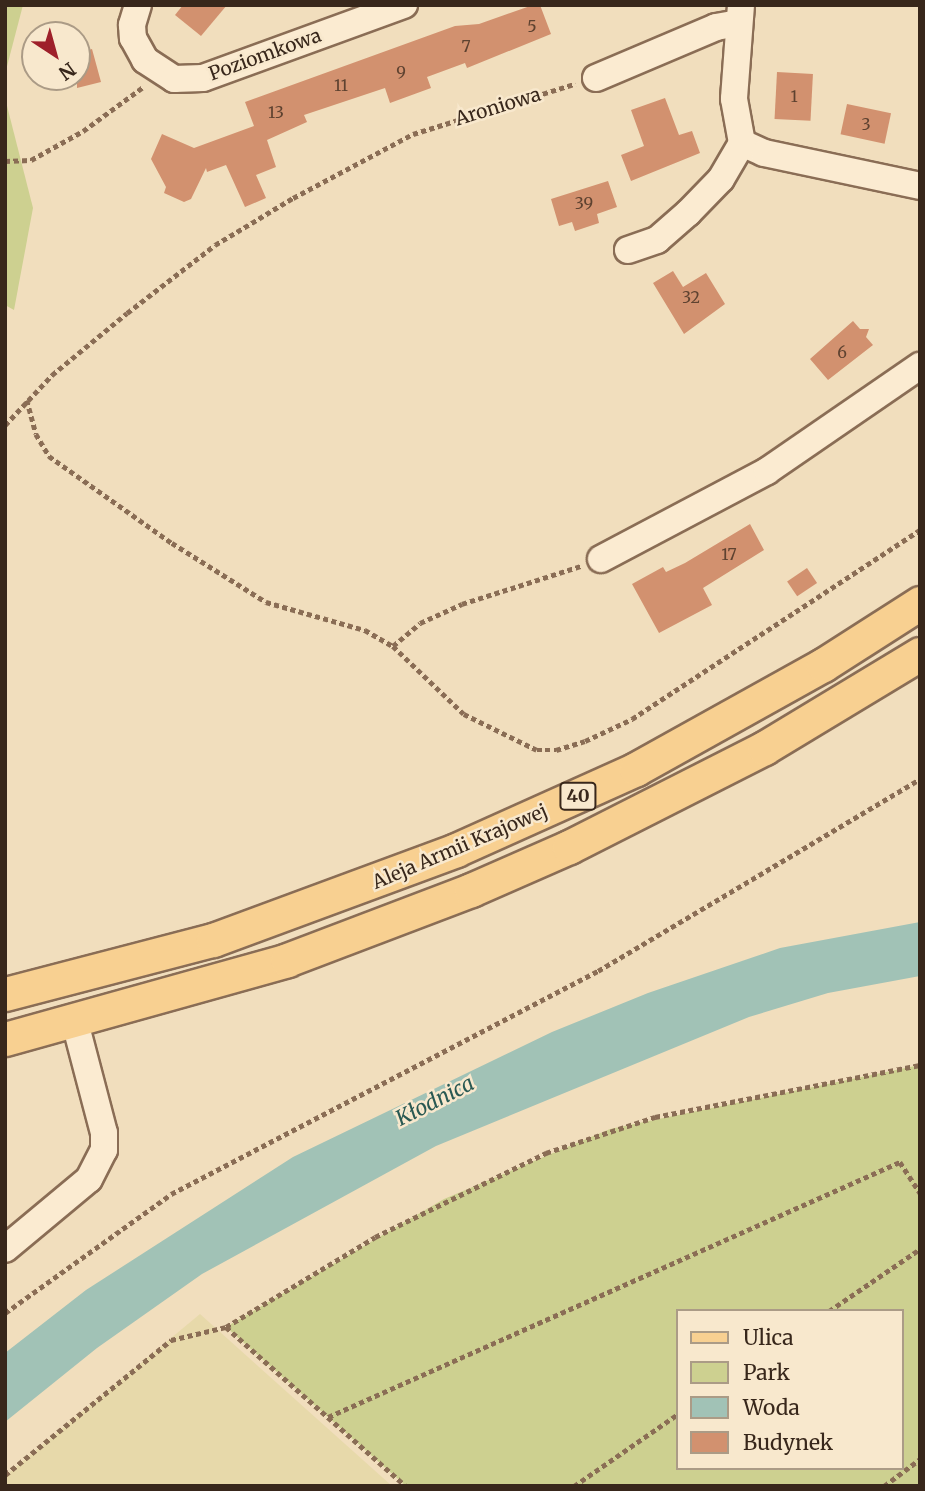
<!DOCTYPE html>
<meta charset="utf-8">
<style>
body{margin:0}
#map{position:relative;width:925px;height:1491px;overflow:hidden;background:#f1debd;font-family:Merriweather,serif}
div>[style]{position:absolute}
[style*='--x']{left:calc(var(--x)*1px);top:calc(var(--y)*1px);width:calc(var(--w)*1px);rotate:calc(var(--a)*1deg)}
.farmland>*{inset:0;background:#e7d9aa}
.green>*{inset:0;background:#cdd090}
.water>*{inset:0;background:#a1c2b6}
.building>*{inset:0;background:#d2916f;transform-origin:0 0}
.path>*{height:4.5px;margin-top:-2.25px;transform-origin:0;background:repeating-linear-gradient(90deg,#8a6d55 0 5px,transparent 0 8.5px)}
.roads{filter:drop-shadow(2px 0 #8a6d55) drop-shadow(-2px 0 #8a6d55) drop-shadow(0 2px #8a6d55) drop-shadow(0 -2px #8a6d55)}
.minor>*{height:26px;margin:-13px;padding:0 13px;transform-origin:13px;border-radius:13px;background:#fbebd1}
.major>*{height:33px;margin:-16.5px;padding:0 16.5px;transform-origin:16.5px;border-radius:16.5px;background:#f8d091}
span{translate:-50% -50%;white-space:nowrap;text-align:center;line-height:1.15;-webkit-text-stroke:5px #f8e8cd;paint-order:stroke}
.number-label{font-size:16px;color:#5e4230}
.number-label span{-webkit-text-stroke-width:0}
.shield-label span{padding:2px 5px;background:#f8e8cd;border:2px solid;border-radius:5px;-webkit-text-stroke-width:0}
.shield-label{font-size:18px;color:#38271b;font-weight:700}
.street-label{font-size:19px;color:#38271b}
.water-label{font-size:21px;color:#295953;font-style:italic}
.frame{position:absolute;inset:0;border:7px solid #38271b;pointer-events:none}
.legend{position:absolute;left:676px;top:1309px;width:228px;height:161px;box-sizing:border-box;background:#f8e8cd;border:2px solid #ab9b86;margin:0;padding:9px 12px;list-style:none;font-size:21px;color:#38271b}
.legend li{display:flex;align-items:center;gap:14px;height:35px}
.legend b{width:35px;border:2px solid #ab9b86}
.north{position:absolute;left:21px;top:21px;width:70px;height:70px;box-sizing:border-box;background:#f8e8cd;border:2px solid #ab9b86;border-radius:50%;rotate:144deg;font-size:19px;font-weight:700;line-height:28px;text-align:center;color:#38271b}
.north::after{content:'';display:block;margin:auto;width:24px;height:32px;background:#9e202a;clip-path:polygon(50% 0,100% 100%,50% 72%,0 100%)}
</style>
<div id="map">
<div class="farmland">
<div style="clip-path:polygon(200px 1314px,392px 1486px,5px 1486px,5px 1476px)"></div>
</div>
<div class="green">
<div style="clip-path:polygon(5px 5px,23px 5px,5px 74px)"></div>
<div style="clip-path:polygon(5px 98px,33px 208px,14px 310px,5px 305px)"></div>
<div style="clip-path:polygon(evenodd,920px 1065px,920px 1486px,406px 1486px,226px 1327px,444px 1199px,610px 1129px,920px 1065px,678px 1311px,902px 1311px,902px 1468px,678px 1468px,678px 1311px)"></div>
</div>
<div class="water">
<div style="clip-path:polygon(920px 922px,920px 976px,828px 993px,749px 1017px,436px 1146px,202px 1274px,97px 1348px,5px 1422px,5px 1353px,86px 1290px,293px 1157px,552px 1032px,648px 993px,780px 948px)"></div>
</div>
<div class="building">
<div style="clip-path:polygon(183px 5px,227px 5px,201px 36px,175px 15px)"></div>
<div style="clip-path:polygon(533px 5px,540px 5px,551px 34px,467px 68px,465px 63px,427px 77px,431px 88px,390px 103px,385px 88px,304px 115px,307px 122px,267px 140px,276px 167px,256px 175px,266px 198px,245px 207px,226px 165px,207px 172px,206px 168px,191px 199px,184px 202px,164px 193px,166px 187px,151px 159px,162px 134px,194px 148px,254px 126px,245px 102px,455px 26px,479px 24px)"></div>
<div style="clip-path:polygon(92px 49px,101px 82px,77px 88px,77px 53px)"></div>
<div style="left:777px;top:72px;width:36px;height:47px;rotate:3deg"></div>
<div style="clip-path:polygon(665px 98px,679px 135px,692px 131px,700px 153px,631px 181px,621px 155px,644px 146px,631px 110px)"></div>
<div style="left:847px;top:104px;width:45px;height:31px;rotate:12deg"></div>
<div style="clip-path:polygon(608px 181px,617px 207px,597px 214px,599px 223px,575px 231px,572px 222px,559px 226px,551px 199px)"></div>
<div style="clip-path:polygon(673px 271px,683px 287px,706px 273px,725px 304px,684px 334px,653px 283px)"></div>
<div style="clip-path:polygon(853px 321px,860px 329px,869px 329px,866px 337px,873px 345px,828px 380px,810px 359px)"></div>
<div style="clip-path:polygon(750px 524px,764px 550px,703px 588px,712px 605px,659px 633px,632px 584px,663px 567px,666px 572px,685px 563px)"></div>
<div style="left:807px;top:568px;width:18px;height:24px;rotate:56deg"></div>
</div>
<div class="path">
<div style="--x:5;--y:161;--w:26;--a:-2"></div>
<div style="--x:31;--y:160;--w:60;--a:-29.1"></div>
<div style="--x:83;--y:131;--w:74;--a:-36.3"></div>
<div style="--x:27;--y:400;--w:35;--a:75"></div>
<div style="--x:36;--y:434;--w:26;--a:59"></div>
<div style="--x:49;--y:456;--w:151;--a:35.3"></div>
<div style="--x:172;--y:543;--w:111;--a:32.1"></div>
<div style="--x:266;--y:602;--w:103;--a:15.8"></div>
<div style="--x:365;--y:630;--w:32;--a:30"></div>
<div style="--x:393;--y:646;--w:98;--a:43.8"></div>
<div style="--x:464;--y:714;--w:81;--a:26.3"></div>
<div style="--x:537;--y:750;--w:19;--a:0"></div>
<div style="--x:556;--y:750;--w:30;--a:-17"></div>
<div style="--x:585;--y:741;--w:52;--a:-25.1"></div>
<div style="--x:632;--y:719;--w:344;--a:-33.3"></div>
<div style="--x:5;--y:425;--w:69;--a:-46.8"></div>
<div style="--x:52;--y:375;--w:97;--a:-39.6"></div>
<div style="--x:127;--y:313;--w:111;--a:-37.7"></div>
<div style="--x:215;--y:245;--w:91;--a:-31.1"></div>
<div style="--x:293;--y:198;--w:136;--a:-28.1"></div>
<div style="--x:413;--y:134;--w:170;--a:-17.2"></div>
<div style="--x:393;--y:646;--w:35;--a:-40"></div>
<div style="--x:420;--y:623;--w:46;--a:-24.3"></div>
<div style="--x:462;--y:604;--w:125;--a:-17.7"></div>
<div style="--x:829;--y:1311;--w:110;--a:-34.3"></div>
<div style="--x:5;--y:1313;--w:204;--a:-35.6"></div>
<div style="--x:171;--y:1194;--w:482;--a:-27.6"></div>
<div style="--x:598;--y:971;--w:375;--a:-30.8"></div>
<div style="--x:226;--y:1327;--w:240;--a:41.5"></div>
<div style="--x:328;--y:1417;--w:626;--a:-24.03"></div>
<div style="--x:900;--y:1162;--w:37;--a:57"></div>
<div style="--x:5;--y:1475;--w:214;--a:-39.1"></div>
<div style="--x:171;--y:1340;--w:57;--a:-13.3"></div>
<div style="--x:226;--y:1327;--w:174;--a:-31.1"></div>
<div style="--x:375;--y:1237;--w:191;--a:-26.2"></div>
<div style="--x:546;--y:1153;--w:115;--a:-18.3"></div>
<div style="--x:655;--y:1117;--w:270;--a:-11.1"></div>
<div style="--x:574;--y:1486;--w:126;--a:-34.7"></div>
<div style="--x:884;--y:1486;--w:45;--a:-36.9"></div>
</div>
<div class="roads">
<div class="minor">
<div style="--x:138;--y:5;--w:21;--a:107"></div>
<div style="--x:132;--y:25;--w:13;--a:86"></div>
<div style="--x:133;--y:38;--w:25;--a:61"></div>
<div style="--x:145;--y:60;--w:35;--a:33"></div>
<div style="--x:174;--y:79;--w:29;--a:-2"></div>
<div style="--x:203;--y:78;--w:214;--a:-20"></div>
<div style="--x:741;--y:5;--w:94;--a:94.3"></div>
<div style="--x:734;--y:99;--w:45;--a:79.7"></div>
<div style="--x:742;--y:143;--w:24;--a:24"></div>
<div style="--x:764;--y:153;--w:159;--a:11.9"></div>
<div style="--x:596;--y:78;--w:130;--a:-23"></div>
<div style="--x:716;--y:27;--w:23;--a:-10"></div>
<div style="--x:628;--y:250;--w:31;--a:-19"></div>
<div style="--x:657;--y:240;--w:41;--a:-41.1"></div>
<div style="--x:688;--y:213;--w:47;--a:-45.9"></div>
<div style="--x:721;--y:179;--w:42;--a:-59.7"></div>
<div style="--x:601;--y:559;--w:188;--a:-27.9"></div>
<div style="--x:767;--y:471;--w:186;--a:-34.5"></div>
<div style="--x:5;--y:1249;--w:109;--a:-39.8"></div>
<div style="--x:89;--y:1179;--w:33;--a:-63"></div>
<div style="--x:104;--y:1150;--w:17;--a:-90"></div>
<div style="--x:104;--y:1133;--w:118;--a:-104.7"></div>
</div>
<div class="major">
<div style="--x:5;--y:994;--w:215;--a:-14.6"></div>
<div style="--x:213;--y:940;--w:259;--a:-20.3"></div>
<div style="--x:456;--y:850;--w:197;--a:-24.2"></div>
<div style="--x:636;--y:769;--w:214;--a:-29.1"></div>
<div style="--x:823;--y:665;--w:115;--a:-32.6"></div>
<div style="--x:5;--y:1039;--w:293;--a:-15.6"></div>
<div style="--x:287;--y:960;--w:197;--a:-20.8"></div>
<div style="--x:471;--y:890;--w:107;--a:-23.7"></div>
<div style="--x:569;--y:847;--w:219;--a:-26.9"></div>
<div style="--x:764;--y:748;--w:182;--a:-31.1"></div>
</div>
</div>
<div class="number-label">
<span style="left:532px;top:26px">5</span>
<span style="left:466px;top:46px">7</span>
<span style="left:401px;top:72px">9</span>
<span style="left:341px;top:85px">11</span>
<span style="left:794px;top:96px">1</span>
<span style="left:276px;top:112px">13</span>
<span style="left:866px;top:124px">3</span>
<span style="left:584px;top:203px">39</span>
<span style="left:691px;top:297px">32</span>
<span style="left:842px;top:352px">6</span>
<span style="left:729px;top:554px">17</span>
</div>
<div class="shield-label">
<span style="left:578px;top:796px">40</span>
</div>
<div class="street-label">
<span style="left:265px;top:55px;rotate:-20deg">Poziomkowa</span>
<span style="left:498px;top:107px;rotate:-17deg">Aroniowa</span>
<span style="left:460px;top:847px;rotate:-23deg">Aleja Armii Krajowej</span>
</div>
<div class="water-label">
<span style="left:435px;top:1101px;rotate:-27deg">Kłodnica</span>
</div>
<div class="frame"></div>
<ul class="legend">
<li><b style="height:9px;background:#f8d091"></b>Ulica</li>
<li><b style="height:19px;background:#cdd090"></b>Park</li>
<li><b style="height:19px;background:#a1c2b6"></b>Woda</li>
<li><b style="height:19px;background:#d2916f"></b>Budynek</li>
</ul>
<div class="north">N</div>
</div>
